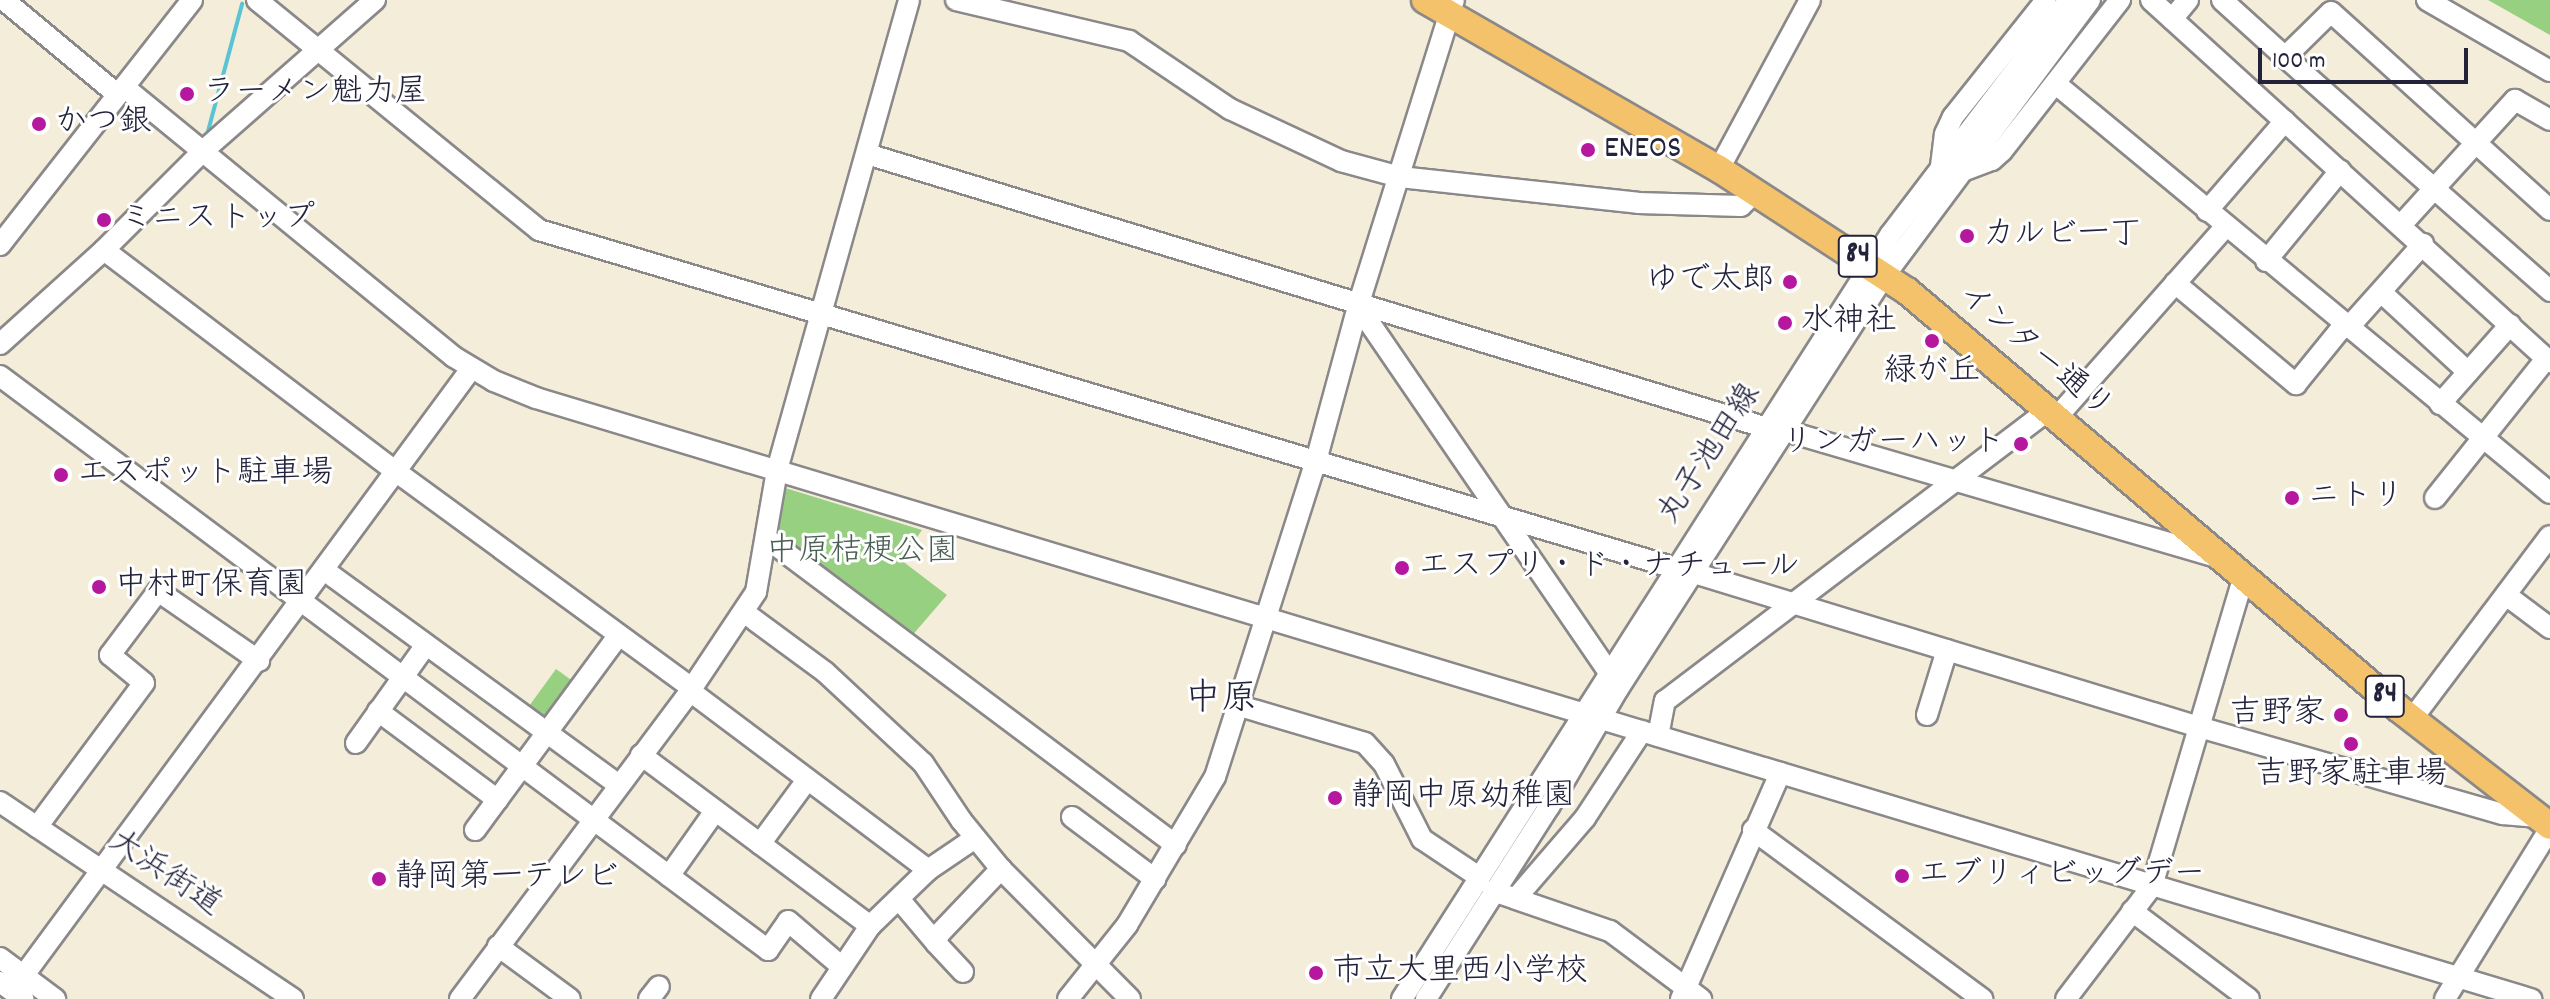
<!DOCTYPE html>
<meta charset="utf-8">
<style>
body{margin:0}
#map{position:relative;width:2550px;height:999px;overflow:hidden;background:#f4edda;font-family:Dekko,"Klee One",sans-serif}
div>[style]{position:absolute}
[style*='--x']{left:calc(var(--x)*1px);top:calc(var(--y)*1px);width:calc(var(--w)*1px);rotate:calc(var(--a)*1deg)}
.green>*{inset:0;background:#98d082;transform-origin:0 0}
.stream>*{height:4px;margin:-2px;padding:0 2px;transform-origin:2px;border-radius:2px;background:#5ac4d4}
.roads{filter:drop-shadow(2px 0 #8b888a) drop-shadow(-2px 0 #8b888a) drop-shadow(0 2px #8b888a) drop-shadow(0 -2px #8b888a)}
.minor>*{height:20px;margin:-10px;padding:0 10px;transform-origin:10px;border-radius:10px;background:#fff}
.major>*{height:26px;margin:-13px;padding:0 13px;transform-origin:13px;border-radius:13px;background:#f3c26a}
.dots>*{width:22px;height:22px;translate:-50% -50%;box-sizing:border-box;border:4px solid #fff;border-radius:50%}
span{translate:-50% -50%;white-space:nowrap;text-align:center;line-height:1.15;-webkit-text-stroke:6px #fff;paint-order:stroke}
.shield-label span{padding:2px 6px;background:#fff;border:2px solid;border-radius:6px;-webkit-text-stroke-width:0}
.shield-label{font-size:30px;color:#22223b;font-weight:700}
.poi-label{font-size:32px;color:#22223b}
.left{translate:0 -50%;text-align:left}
.right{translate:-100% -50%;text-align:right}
.street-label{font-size:32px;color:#22223b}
.park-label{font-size:32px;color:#4b5f54}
.quarter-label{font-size:36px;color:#22223b}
.scale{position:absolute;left:2258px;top:48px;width:210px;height:36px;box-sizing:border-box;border:4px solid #22223b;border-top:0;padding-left:10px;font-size:24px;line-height:28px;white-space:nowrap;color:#22223b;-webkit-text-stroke:6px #fff;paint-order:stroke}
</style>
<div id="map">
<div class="green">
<div style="clip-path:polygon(2488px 0,2550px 0,2550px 35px)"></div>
<div style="clip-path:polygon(782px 487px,922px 530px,901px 560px,947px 595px,910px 638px,775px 538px)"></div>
<div style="left:556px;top:669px;width:24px;height:51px;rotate:36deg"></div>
</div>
<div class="stream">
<div style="--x:20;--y:0;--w:112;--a:39.5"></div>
<div style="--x:207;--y:135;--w:136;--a:-75"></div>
</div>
<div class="roads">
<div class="minor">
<div style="--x:4;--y:0;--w:148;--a:39.8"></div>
<div style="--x:257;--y:0;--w:364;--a:39.2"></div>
<div style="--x:539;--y:230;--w:1185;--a:16.57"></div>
<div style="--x:956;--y:0;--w:178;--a:13.3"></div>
<div style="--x:1129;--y:41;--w:122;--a:34"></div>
<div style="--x:1230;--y:109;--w:123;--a:25.1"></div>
<div style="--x:1341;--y:161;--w:61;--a:15.2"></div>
<div style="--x:1400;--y:177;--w:239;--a:6.2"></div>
<div style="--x:1638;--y:203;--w:103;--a:1.7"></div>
<div style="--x:1741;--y:206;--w:20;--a:-45"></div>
<div style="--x:2151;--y:0;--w:539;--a:42.22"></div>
<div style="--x:2222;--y:0;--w:85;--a:42.1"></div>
<div style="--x:2285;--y:57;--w:64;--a:-44.4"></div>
<div style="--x:2331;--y:12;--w:295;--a:42.1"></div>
<div style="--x:2427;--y:0;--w:142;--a:30"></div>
<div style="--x:2172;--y:19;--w:25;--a:-50"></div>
<div style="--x:2285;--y:57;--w:354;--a:41.4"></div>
<div style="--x:2056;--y:84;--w:641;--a:39.62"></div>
<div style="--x:124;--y:87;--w:426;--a:39.3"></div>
<div style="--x:454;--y:357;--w:47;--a:31"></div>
<div style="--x:494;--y:381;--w:45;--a:22"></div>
<div style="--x:536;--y:398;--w:2084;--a:16.77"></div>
<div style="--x:867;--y:154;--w:938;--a:16.93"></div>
<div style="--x:1941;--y:166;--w:32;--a:-83"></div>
<div style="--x:1945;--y:134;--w:19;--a:-65"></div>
<div style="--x:1953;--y:117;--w:149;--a:-51.5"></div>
<div style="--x:1719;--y:169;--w:192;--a:-61.7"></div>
<div style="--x:1960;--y:172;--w:34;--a:-21"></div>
<div style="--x:1992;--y:160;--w:13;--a:-42"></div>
<div style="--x:2002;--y:151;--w:192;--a:-52"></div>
<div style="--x:2207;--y:211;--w:119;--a:-49.1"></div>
<div style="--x:2402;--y:224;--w:168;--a:-47.7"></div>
<div style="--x:2515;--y:100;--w:40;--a:29.7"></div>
<div style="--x:0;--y:245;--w:311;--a:-51.9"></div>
<div style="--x:104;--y:250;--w:369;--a:37.2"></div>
<div style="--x:398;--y:473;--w:364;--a:36.2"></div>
<div style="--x:2266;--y:261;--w:117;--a:-50.6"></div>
<div style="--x:2175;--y:283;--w:158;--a:39.9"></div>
<div style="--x:2296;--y:384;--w:76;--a:-50.9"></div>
<div style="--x:2381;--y:292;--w:118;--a:42.6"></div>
<div style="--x:1358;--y:306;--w:445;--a:55.6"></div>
<div style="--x:2348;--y:328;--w:113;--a:-48.2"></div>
<div style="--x:0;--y:344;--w:140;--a:-42.1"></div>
<div style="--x:104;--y:250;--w:140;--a:-45"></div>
<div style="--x:203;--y:151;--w:229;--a:-41.3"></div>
<div style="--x:0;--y:376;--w:959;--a:36.77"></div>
<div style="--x:768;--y:950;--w:35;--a:-55"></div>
<div style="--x:788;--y:921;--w:70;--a:40.3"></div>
<div style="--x:2440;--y:404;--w:106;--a:-48.5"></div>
<div style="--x:2057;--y:417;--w:254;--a:-48.5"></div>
<div style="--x:1786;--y:431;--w:448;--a:16.3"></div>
<div style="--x:2435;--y:498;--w:178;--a:-51.4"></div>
<div style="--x:766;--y:538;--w:512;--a:36.83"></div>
<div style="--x:324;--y:570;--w:365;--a:36.1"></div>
<div style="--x:1694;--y:573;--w:528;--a:16.96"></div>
<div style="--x:2199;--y:727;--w:316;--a:16"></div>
<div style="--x:2503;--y:814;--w:35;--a:5"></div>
<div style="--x:2506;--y:595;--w:55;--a:36.9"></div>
<div style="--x:745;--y:613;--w:99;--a:36.4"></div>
<div style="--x:825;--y:672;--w:134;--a:42.9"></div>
<div style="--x:923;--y:763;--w:69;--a:56.3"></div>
<div style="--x:961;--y:820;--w:63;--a:50.8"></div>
<div style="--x:1001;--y:869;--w:183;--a:45.2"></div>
<div style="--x:690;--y:691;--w:298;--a:36.9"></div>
<div style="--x:1240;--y:706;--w:130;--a:16.5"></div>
<div style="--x:1365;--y:743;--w:28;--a:48"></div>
<div style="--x:1384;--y:764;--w:84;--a:63.1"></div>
<div style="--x:1422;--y:839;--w:69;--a:33.7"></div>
<div style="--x:378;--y:711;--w:149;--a:36.6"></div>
<div style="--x:1927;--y:715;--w:68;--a:-72.9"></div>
<div style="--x:2412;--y:719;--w:229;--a:-53"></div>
<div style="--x:1658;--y:736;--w:36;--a:-79"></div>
<div style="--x:1665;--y:701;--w:481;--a:-37.2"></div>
<div style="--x:356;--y:743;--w:120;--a:-54.5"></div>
<div style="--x:641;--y:755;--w:286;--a:36.7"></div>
<div style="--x:0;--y:802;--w:353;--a:33.9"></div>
<div style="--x:1072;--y:817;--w:104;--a:36.8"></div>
<div style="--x:37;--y:827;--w:179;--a:-53.4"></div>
<div style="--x:144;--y:683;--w:44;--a:-140.5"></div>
<div style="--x:110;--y:655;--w:80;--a:-53.1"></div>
<div style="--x:158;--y:591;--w:123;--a:34.7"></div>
<div style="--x:475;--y:830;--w:242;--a:-53.6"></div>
<div style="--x:1753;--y:830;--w:285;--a:36.4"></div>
<div style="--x:760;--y:844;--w:79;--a:-53.7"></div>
<div style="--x:669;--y:876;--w:80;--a:-54.7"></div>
<div style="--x:1493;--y:891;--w:124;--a:18.9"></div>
<div style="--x:1610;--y:931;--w:114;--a:36.8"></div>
<div style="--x:1516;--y:898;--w:106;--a:-49.2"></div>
<div style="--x:1585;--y:818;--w:104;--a:-56.8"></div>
<div style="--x:899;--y:899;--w:57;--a:49.9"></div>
<div style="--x:2132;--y:911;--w:146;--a:36.9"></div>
<div style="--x:498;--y:946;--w:89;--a:36.4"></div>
<div style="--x:0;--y:958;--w:69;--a:36.7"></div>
<div style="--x:963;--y:972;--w:40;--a:-133"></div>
<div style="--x:936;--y:943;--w:9;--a:-72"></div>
<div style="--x:939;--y:934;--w:90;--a:-46.4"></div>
<div style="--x:24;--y:975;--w:753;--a:-53.59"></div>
<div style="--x:0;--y:982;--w:29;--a:36"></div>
<div style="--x:460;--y:999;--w:384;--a:-53.2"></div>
<div style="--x:690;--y:691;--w:119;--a:-56.3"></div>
<div style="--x:756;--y:592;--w:124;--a:-80.2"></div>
<div style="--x:777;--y:470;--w:488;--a:-74.3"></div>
<div style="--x:649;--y:999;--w:16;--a:-52"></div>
<div style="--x:821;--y:999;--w:88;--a:-56.1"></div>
<div style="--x:870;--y:926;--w:81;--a:-44"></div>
<div style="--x:928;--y:870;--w:57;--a:-34.2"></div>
<div style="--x:1068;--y:999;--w:95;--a:-51.4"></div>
<div style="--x:1127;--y:925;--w:172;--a:-59.3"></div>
<div style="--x:1215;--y:777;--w:332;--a:-72.3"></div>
<div style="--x:1316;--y:461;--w:161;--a:-74.8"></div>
<div style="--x:1358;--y:306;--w:321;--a:-72.6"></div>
<div style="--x:1402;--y:999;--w:907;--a:-57.43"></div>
<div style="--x:1890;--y:235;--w:295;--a:-52.7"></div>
<div style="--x:1426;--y:999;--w:228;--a:-57.4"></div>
<div style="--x:1549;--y:807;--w:137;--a:-59.7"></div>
<div style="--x:1618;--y:689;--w:493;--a:-57.2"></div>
<div style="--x:1885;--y:275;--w:343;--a:-53.3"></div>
<div style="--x:1681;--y:999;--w:247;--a:-66.3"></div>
<div style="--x:2066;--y:999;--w:142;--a:-52.7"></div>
<div style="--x:2152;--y:886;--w:324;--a:-73.5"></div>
<div style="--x:2445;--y:999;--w:201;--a:-58.4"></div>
</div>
<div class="major">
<div style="--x:1425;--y:0;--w:339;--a:29.9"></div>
<div style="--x:1719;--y:169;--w:224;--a:33"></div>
<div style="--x:1907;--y:291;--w:644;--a:40.34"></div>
<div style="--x:2398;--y:708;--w:192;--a:37.8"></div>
</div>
</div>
<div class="dots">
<div style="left:187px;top:94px;background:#b5179e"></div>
<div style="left:39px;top:124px;background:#b5179e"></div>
<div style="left:1588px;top:150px;background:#b5179e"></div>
<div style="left:104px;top:220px;background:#b5179e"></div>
<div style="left:1967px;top:236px;background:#b5179e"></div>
<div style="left:1790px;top:282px;background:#b5179e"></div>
<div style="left:1785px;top:323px;background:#b5179e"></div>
<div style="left:1932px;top:341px;background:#b5179e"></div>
<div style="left:2021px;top:444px;background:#b5179e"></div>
<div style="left:61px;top:475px;background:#b5179e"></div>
<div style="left:2292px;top:498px;background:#b5179e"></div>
<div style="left:1402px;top:568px;background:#b5179e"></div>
<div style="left:99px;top:587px;background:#b5179e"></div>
<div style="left:2341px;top:715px;background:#b5179e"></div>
<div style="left:2351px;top:744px;background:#b5179e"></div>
<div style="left:1335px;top:798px;background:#b5179e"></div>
<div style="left:1902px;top:876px;background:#b5179e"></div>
<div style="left:379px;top:879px;background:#b5179e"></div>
<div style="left:1316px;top:973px;background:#b5179e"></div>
</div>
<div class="shield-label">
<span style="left:1858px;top:256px">84</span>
<span style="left:2385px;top:696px">84</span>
</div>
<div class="poi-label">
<span class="left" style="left:203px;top:94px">ラーメン魁力屋</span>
<span class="left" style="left:55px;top:124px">かつ銀</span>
<span class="left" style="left:1604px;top:150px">ENEOS</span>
<span class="left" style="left:120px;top:220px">ミニストップ</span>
<span class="left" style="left:1983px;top:236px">カルビ一丁</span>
<span class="right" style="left:1774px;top:282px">ゆで太郎</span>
<span class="left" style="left:1801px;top:323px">水神社</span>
<span style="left:1932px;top:373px">緑が丘</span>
<span class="right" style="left:2005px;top:444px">リンガーハット</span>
<span class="left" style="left:77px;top:475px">エスポット駐車場</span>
<span class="left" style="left:2308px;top:498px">ニトリ</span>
<span class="left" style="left:1418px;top:568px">エスプリ・ド・ナチュール</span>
<span class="left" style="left:115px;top:587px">中村町保育園</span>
<span class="right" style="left:2325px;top:715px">吉野家</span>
<span style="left:2351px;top:776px">吉野家駐車場</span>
<span class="left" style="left:1351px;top:798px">静岡中原幼稚園</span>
<span class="left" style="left:1918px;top:876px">エブリィビッグデー</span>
<span class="left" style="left:395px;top:879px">静岡第一テレビ</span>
<span class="left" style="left:1332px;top:973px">市立大里西小学校</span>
</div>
<div class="street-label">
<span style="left:2034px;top:353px;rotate:40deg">インター通り</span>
<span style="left:1711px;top:455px;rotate:-57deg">丸子池田線</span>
<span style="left:164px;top:875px;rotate:34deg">大浜街道</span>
</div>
<div class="park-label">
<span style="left:862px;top:553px">中原桔梗公園</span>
</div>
<div class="quarter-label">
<span style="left:1221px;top:702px">中原</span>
</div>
<div class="scale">100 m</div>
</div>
